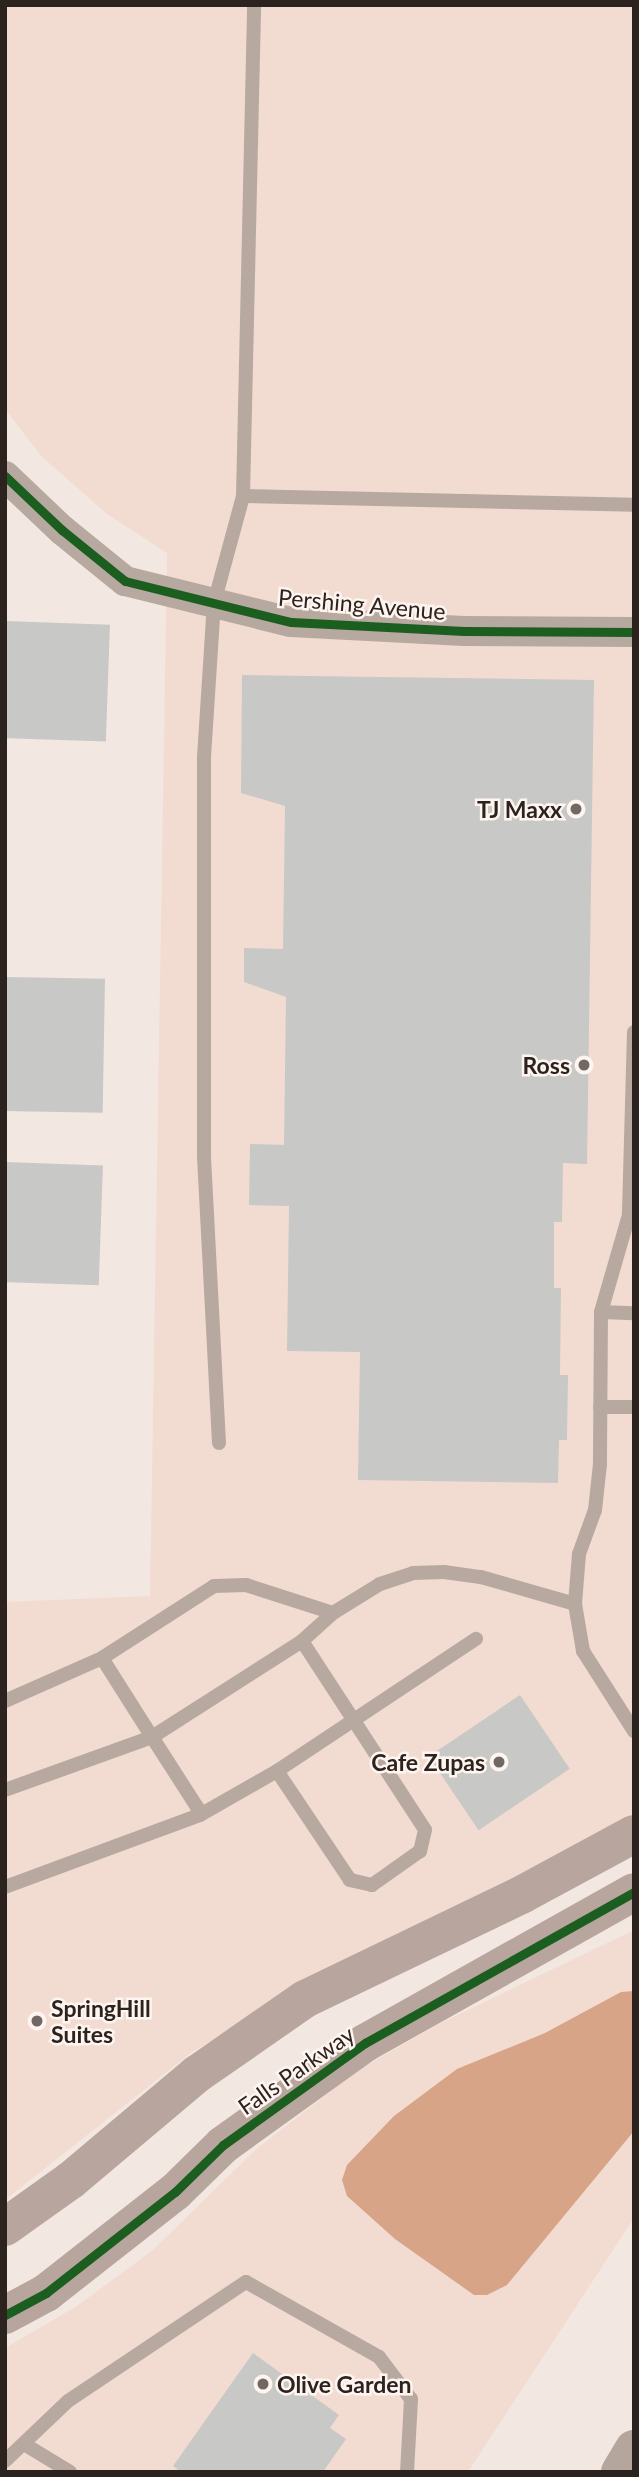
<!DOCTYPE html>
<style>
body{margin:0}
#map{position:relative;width:639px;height:2477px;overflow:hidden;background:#f3e7e1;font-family:Lato,sans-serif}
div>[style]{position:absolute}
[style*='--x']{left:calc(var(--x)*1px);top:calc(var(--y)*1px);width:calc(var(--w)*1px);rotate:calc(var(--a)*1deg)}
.built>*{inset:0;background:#f2dcd1}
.water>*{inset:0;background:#d7a488}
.building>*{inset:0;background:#c8c8c6;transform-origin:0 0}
.lane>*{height:14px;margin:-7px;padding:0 7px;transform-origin:7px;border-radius:7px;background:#b8a9a0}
.street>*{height:30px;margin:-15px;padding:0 15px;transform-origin:15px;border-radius:15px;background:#b8a9a0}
.secondary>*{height:38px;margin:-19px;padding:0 19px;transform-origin:19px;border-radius:19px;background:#b8a69e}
.highway>*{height:38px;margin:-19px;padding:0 19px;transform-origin:19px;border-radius:19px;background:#b4a69d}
.cycleway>*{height:9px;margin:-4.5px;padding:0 4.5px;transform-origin:4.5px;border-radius:4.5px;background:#1b5e20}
.dots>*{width:19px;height:19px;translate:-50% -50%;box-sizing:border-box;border:4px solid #fef5f0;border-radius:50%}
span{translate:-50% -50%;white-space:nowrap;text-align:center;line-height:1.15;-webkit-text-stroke:5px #fef5f0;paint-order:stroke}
.street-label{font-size:23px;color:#2c231f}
.poi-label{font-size:23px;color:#2c231f;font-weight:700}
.right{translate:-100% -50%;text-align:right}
.left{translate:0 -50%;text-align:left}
.frame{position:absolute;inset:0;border:7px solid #2c231f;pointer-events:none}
</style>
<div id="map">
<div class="built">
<div style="clip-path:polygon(5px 5px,634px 5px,634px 1814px,612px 1830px,322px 1975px,192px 2052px,5px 2200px,5px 1602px,150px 1596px,167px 553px,107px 514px,41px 456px,5px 409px)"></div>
<div style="clip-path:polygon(634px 1930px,634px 2218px,468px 2472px,5px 2472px,5px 2348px,77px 2306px,153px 2250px,255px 2150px,361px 2068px,441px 2023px)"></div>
</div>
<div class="water">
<div style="clip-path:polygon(634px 1991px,634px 2131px,507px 2285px,487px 2295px,474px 2295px,395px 2239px,347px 2196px,342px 2180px,347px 2165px,394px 2116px,457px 2069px,545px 2033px,621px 1992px)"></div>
</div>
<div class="building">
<div style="left:5px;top:621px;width:105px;height:117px;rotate:2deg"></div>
<div style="clip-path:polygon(242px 675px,594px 680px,587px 1164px,563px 1163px,562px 1222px,554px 1222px,554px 1288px,561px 1288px,560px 1375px,568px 1375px,567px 1440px,559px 1440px,558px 1483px,358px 1480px,360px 1352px,287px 1351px,289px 1206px,249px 1205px,250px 1144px,284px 1145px,286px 997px,244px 982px,244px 948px,283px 949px,285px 806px,241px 793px)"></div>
<div style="left:5px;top:977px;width:100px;height:134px;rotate:1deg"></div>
<div style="left:5px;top:1162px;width:98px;height:120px;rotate:2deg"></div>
<div style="left:520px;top:1695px;width:89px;height:110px;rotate:56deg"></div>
<div style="clip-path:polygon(253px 2353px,339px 2415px,330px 2428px,346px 2439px,323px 2472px,181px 2472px,173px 2466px)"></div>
</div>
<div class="lane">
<div style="--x:243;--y:496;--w:391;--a:1.3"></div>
<div style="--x:634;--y:1032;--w:183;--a:91.6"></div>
<div style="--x:629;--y:1215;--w:101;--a:106.1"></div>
<div style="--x:601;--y:1312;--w:152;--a:90.4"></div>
<div style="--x:600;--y:1464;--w:46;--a:96.2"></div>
<div style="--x:595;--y:1510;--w:47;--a:110"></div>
<div style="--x:579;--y:1554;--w:50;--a:94.6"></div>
<div style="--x:575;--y:1604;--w:48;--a:80.3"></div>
<div style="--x:583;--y:1651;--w:95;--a:57.5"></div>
<div style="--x:601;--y:1312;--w:33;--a:2"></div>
<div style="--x:600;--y:1407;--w:34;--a:0"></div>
<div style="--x:219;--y:1443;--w:289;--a:-93"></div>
<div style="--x:204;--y:1154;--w:397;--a:-90"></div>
<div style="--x:204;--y:757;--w:154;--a:-86.3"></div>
<div style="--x:214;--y:603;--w:111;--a:-74.8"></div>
<div style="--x:243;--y:496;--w:491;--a:-88.7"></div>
<div style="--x:302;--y:1641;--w:42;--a:-42.1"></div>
<div style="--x:5;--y:1701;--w:106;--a:-23.9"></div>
<div style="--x:277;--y:1771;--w:239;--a:-33.6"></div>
<div style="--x:5;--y:1790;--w:156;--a:-19.8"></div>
<div style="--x:152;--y:1737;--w:178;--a:-32.6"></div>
<div style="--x:302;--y:1641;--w:225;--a:56.9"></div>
<div style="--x:425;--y:1830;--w:22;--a:103"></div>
<div style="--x:420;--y:1851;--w:59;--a:144.7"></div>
<div style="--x:372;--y:1885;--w:23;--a:-167"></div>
<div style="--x:350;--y:1880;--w:131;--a:-123.8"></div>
<div style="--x:277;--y:1771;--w:89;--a:150.3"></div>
<div style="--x:200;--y:1815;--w:9;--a:-111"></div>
<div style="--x:197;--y:1807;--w:83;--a:-122.7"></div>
<div style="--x:152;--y:1737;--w:93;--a:-122.3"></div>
<div style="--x:102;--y:1658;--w:133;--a:-32.7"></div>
<div style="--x:214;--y:1586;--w:32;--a:-2"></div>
<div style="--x:246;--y:1585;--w:91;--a:17.8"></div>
<div style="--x:333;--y:1613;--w:55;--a:-31.7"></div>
<div style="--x:380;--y:1584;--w:35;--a:-18"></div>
<div style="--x:413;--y:1573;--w:31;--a:-2"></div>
<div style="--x:444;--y:1572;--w:37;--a:8"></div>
<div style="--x:481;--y:1577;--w:98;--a:16"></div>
<div style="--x:5;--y:1887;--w:208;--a:-20.3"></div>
<div style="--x:24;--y:2444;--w:54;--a:31.3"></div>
<div style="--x:5;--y:2461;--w:87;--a:-43.6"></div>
<div style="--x:68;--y:2401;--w:214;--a:-33.8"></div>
<div style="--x:246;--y:2282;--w:153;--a:29.4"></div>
<div style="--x:379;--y:2357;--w:53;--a:52.7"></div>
<div style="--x:411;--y:2399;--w:73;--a:93.1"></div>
</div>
<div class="street">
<div style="--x:5;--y:476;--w:79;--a:43.5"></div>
<div style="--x:62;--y:530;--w:81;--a:39"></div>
<div style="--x:125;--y:581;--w:171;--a:13.9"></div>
<div style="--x:291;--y:622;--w:173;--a:3"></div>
<div style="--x:464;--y:631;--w:170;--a:0.3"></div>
</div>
<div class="secondary">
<div style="--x:5;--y:2227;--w:81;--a:-35.5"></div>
<div style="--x:71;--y:2180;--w:165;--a:-40.1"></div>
<div style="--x:197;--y:2074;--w:131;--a:-34.8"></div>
<div style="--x:305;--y:1999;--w:242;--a:-25.7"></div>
<div style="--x:523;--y:1894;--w:126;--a:-28.4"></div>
<div style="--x:5;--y:2315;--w:47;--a:-28.2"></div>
<div style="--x:46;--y:2293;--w:164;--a:-38.1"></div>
<div style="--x:175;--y:2192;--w:67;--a:-44.4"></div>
<div style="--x:223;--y:2145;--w:175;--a:-35.7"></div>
<div style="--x:365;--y:2043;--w:308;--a:-29.3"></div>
</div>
<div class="highway">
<div style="--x:620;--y:2472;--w:27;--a:-59"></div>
</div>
<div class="cycleway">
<div style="--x:5;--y:476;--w:79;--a:43.5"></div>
<div style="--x:62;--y:530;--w:81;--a:39"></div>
<div style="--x:125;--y:581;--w:171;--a:13.9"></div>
<div style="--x:291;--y:622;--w:173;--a:3"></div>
<div style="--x:464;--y:631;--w:170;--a:0.3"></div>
<div style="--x:5;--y:2315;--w:47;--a:-28.2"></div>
<div style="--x:46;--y:2293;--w:164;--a:-38.1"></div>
<div style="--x:175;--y:2192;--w:67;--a:-44.4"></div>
<div style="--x:223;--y:2145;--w:175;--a:-35.7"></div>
<div style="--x:365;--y:2043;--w:308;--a:-29.3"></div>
</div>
<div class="dots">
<div style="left:576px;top:809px;background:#726863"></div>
<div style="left:584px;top:1065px;background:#726863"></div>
<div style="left:499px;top:1762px;background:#726863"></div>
<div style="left:37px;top:2021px;background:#726863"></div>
<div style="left:263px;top:2384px;background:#726863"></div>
</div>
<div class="street-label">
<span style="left:362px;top:604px;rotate:5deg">Pershing Avenue</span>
<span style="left:296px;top:2070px;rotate:-35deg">Falls Parkway</span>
</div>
<div class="poi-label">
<span class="right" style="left:562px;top:809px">TJ Maxx</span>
<span class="right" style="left:570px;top:1065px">Ross</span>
<span class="right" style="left:485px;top:1762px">Cafe Zupas</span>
<span class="left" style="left:51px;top:2021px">SpringHill<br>Suites</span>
<span class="left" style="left:277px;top:2384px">Olive Garden</span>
</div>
<div class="frame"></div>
</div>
